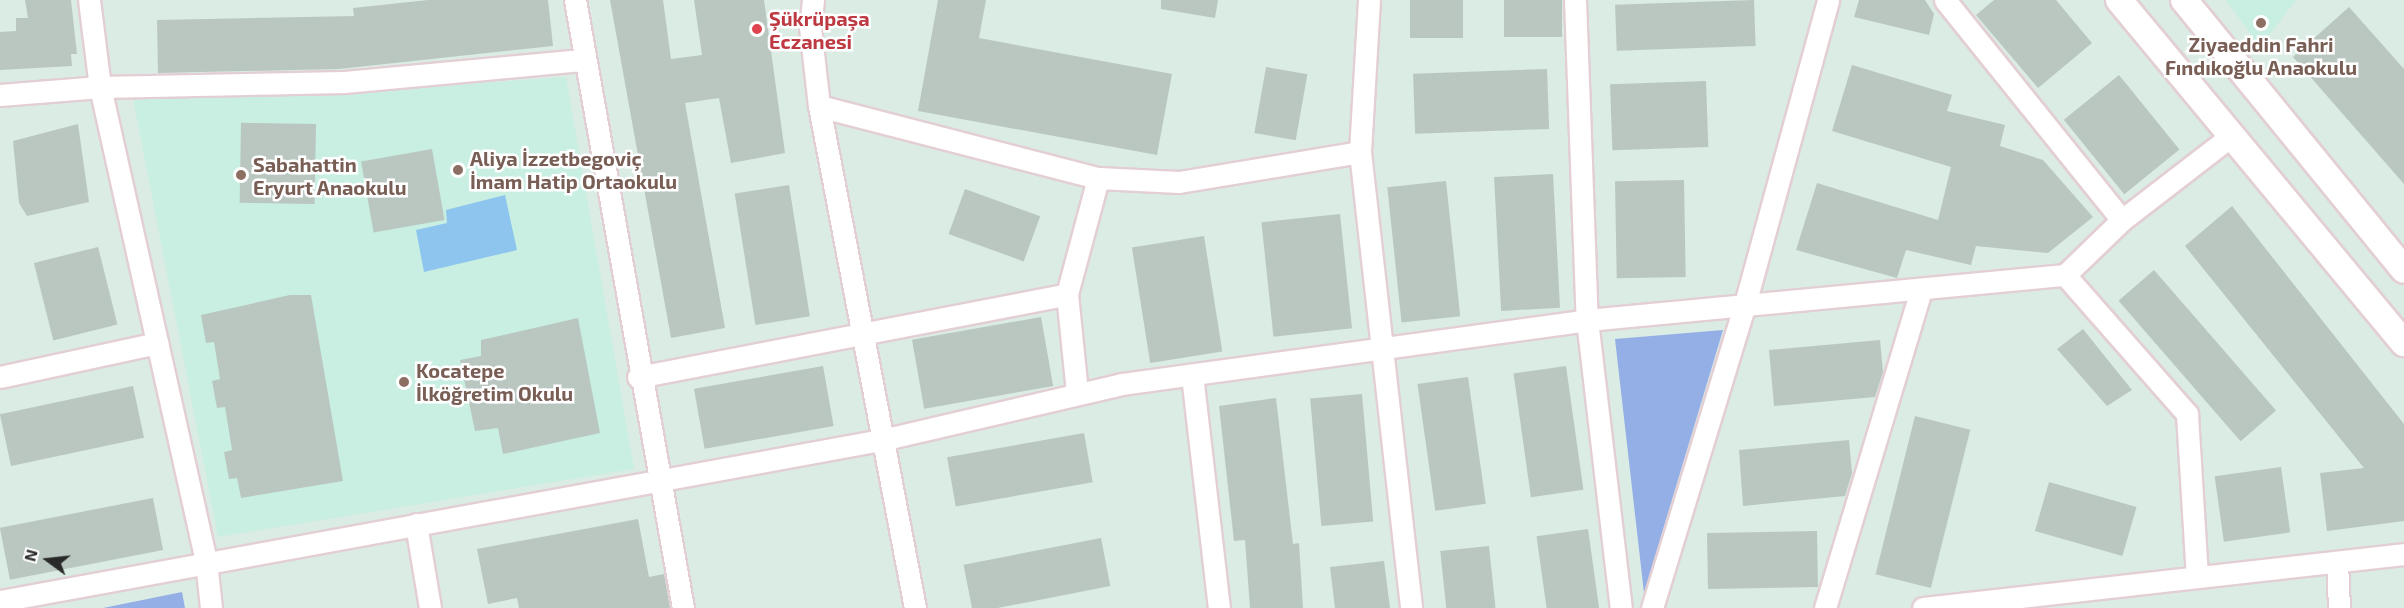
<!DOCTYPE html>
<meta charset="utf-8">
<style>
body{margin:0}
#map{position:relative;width:2404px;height:608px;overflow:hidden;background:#daece4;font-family:"Exo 2",sans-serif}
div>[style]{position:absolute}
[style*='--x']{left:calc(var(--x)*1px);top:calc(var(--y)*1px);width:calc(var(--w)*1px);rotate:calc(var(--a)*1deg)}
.education>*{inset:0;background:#c8efe2}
.green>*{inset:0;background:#93afe6}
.pitch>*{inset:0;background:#8ec5ee}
.building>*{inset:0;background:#bac7c1;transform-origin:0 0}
.roads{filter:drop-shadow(2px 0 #e3cfd3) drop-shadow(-2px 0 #e3cfd3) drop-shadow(0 2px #e3cfd3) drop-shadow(0 -2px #e3cfd3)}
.minor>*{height:21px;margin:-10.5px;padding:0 10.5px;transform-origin:10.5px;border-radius:10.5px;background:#fff}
.tertiary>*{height:26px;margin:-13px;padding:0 13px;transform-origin:13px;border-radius:13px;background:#fff}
.dots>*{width:16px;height:16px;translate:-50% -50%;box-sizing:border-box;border:3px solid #fff;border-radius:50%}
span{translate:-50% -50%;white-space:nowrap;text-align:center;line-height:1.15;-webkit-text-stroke:5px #fff;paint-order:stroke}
.health-label{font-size:20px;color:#be3a42;font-weight:700}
.left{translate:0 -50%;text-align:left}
.education-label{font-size:20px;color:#785e54;font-weight:700}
.north{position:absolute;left:18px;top:530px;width:60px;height:60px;-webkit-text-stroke:4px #fff;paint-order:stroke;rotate:285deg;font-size:16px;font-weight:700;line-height:24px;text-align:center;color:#292929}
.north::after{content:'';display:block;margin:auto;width:21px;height:27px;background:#292929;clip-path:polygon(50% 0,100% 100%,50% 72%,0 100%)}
</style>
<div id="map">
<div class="education">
<div style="clip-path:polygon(2226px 0,2296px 0,2260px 47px)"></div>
<div style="clip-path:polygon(566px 77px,634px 469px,218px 537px,133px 98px,323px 94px)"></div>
</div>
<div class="green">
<div style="clip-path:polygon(1723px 330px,1644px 593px,1615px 339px)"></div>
<div style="clip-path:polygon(182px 592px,185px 608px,103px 608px)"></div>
</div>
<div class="pitch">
<div style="clip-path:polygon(505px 195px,517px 250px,424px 272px,416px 230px,447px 223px,446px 210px)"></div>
</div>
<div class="building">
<div style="clip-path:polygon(25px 0,71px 0,77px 54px,71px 54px,72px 66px,0 70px,0 32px,16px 31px,16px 18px,28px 18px)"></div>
<div style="clip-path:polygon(428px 0,548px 0,553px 46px,339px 69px,158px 73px,157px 20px,354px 16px,353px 8px)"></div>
<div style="clip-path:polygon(610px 0,663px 0,671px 59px,702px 55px,694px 0,764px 0,785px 153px,731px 163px,719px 98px,685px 103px,725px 328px,671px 338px)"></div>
<div style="clip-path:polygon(938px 0,986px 0,979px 38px,1172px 74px,1157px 155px,918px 111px)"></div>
<div style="clip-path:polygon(1161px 0,1218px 0,1215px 18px,1161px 9px)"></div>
<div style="left:1410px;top:0;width:53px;height:38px"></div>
<div style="left:1504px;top:0;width:58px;height:37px"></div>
<div style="left:1754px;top:0;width:46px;height:139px;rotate:88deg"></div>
<div style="clip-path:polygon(1859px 0,1925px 0,1934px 14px,1929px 35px,1854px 17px)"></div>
<div style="clip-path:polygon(1994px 0,2056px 0,2092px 43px,2038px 88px,1976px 15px)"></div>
<div style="clip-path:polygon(2349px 7px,2404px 69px,2404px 184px,2293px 57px)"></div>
<div style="clip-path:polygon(1852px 65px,1952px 95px,1947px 111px,2005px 125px,2000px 146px,2043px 160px,2093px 217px,2048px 253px,1976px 246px,1971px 265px,1906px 250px,1897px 278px,1796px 250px,1817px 183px,1938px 220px,1951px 167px,1832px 131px)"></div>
<div style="left:1266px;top:67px;width:42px;height:67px;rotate:10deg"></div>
<div style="left:1547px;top:69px;width:60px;height:134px;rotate:88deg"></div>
<div style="left:2119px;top:75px;width:96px;height:71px;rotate:51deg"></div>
<div style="left:1706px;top:81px;width:66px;height:96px;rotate:88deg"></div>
<div style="clip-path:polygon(78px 124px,89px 202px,27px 216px,19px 203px,13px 141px)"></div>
<div style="left:316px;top:124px;width:80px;height:75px;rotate:91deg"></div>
<div style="left:432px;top:149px;width:72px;height:72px;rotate:80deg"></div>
<div style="left:1553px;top:174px;width:134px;height:59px;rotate:87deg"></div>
<div style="left:1684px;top:180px;width:97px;height:69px;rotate:89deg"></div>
<div style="left:1446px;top:181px;width:136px;height:59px;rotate:84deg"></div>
<div style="left:789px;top:185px;width:133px;height:55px;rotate:81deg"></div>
<div style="left:965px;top:189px;width:80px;height:48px;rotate:20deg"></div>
<div style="clip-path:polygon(2232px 206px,2404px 424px,2404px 521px,2327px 531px,2320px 473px,2364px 468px,2185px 246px)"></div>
<div style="left:1340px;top:214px;width:115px;height:79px;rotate:84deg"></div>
<div style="left:1204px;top:236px;width:117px;height:73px;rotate:81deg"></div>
<div style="left:98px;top:247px;width:80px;height:66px;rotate:76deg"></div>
<div style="left:2154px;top:270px;width:186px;height:47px;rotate:49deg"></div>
<div style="clip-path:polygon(290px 295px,311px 295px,343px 481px,241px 498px,237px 478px,229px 479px,224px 452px,232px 450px,225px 407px,217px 408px,212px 381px,220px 379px,214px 342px,206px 343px,201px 315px)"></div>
<div style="left:1041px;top:317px;width:70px;height:131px;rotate:80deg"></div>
<div style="clip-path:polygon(578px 318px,600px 433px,503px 454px,498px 428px,475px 431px,460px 360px,481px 356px,481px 340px)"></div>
<div style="clip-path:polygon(2083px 329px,2132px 390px,2107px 406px,2057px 349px)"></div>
<div style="clip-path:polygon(1880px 340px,1883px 372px,1875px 397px,1774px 406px,1769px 350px)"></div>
<div style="left:823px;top:366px;width:61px;height:131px;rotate:80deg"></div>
<div style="left:1566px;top:366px;width:125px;height:53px;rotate:82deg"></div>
<div style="left:1468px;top:377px;width:128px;height:51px;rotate:82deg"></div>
<div style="left:133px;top:386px;width:53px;height:136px;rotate:78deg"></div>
<div style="left:1362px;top:394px;width:128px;height:52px;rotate:85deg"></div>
<div style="clip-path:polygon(1276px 398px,1293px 544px,1299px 543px,1303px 608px,1250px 608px,1245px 540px,1234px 541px,1219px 406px)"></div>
<div style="left:1915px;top:416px;width:57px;height:163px;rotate:14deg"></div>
<div style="left:1084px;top:433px;width:50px;height:139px;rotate:80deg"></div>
<div style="clip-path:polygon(1849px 440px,1852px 473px,1845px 496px,1743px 506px,1739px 450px)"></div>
<div style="left:2281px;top:467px;width:66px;height:67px;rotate:82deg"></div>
<div style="left:2049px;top:482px;width:91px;height:51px;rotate:16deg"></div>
<div style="left:153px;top:498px;width:53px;height:156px;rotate:79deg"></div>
<div style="clip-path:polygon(638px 519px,649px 577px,664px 574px,670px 608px,519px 608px,517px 598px,488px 604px,477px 549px)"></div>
<div style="left:1588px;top:529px;width:80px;height:52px;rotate:82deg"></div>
<div style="left:1817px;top:531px;width:56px;height:110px;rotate:89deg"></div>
<div style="left:1101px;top:538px;width:49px;height:140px;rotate:79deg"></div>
<div style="left:1489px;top:546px;width:62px;height:49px;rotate:84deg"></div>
<div style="clip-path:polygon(1384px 561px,1390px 608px,1335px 608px,1330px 567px)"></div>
</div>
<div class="roads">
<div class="minor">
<div style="--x:89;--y:0;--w:88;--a:82.8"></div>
<div style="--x:100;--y:87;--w:486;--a:77.4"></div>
<div style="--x:206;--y:561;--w:47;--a:83.9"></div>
<div style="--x:575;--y:0;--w:618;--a:79.93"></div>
<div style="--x:813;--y:0;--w:27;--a:96"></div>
<div style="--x:810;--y:27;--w:80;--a:83.5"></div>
<div style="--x:819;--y:106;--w:511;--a:79.17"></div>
<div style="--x:1369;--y:0;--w:152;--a:93.4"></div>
<div style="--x:1360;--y:152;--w:459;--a:83.6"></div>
<div style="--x:1575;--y:0;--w:320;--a:87.9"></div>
<div style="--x:1587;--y:320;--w:290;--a:83.3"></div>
<div style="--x:1945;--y:0;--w:282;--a:51.2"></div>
<div style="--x:0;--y:95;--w:100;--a:-4.6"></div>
<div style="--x:100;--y:87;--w:244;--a:-1.2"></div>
<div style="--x:344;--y:82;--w:239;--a:-5.3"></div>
<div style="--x:819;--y:106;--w:288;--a:14.5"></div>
<div style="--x:1098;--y:178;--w:81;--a:2.8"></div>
<div style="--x:1179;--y:182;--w:183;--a:-9.4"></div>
<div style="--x:2065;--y:275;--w:185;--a:48.7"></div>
<div style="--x:2187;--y:414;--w:163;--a:86.5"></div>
<div style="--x:1067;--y:294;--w:99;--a:84.2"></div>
<div style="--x:1192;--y:375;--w:235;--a:83.4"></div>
<div style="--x:0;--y:377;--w:161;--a:-12.2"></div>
<div style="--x:638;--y:377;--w:437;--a:-10.9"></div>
<div style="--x:1067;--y:294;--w:120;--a:-75"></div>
<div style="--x:416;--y:524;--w:85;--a:80.5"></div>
<div style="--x:2337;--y:562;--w:46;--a:87.5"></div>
<div style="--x:0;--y:601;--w:901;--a:-10.36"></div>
<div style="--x:886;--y:439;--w:242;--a:-13.1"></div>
<div style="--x:1122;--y:384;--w:469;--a:-7.8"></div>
<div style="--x:1587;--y:320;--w:480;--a:-5.4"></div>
<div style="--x:2065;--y:275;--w:79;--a:-44"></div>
<div style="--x:2122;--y:220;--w:138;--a:-37.6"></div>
<div style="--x:1652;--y:608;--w:318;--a:-73"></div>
<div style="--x:1745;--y:304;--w:315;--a:-74.7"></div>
<div style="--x:1825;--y:608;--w:332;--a:-73.2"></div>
<div style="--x:1923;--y:608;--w:484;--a:-6.4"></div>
</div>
<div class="tertiary">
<div style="--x:2119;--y:0;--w:446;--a:50.3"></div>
<div style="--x:2184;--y:0;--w:348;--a:50.8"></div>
</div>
</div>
<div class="dots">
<div style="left:2261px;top:23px;background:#8d6e63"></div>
<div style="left:757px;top:29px;background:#e0444e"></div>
<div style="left:458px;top:170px;background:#8d6e63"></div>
<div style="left:241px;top:175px;background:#8d6e63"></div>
<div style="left:404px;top:382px;background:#8d6e63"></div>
</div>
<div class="health-label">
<span class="left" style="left:769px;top:30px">Şükrüpaşa<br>Eczanesi</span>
</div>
<div class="education-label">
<span style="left:2261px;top:56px">Ziyaeddin Fahri<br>Fındıkoğlu Anaokulu</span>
<span class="left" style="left:470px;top:170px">Aliya İzzetbegoviç<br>İmam Hatip Ortaokulu</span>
<span class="left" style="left:253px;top:176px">Sabahattin<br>Eryurt Anaokulu</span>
<span class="left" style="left:416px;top:382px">Kocatepe<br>İlköğretim Okulu</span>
</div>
<div class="north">N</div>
</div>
